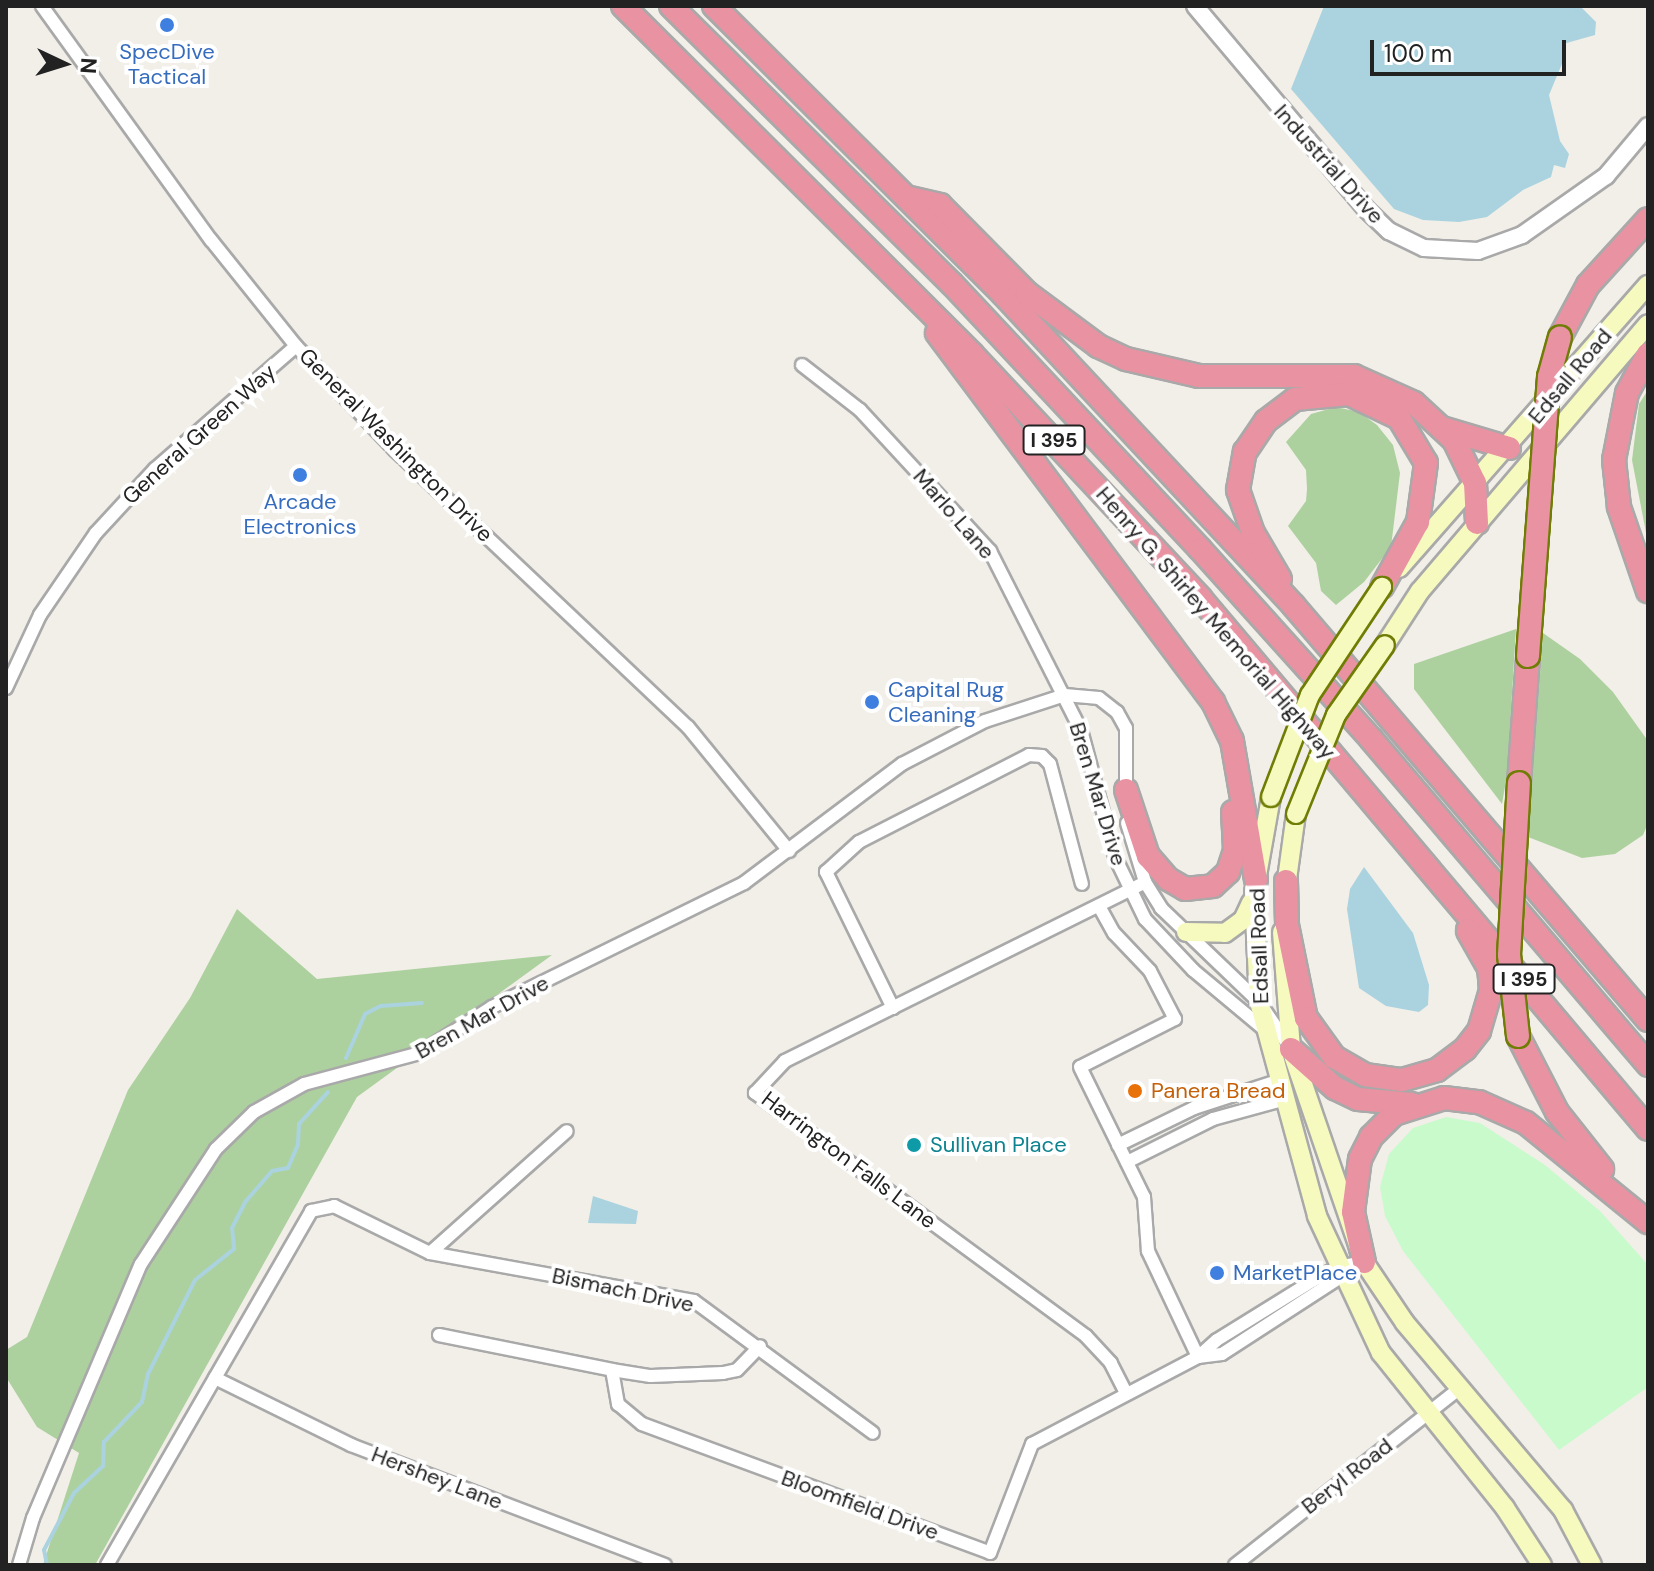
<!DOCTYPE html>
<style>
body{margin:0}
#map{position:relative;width:1654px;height:1571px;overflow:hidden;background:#f2efe9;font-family:"DM Sans",sans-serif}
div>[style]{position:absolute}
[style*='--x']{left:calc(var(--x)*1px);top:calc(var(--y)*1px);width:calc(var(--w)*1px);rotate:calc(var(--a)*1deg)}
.forest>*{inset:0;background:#add19e}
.park>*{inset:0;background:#c8facc}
.water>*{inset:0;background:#aad3df}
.stream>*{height:4px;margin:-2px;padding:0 2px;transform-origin:2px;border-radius:2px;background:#aad3df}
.roads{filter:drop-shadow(2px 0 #a9a9a9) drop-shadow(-2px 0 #a9a9a9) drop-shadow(0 2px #a9a9a9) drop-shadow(0 -2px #a9a9a9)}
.minor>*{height:12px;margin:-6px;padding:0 6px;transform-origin:6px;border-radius:6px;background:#fff}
.tertiary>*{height:16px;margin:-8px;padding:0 8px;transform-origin:8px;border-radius:8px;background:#fff}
.secondary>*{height:18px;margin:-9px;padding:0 9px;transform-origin:9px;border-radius:9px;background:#f7fabf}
.motorway>*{height:22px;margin:-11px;padding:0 11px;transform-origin:11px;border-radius:11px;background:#e892a2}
.bridges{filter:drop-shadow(2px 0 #707d05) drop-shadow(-2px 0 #707d05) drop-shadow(0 2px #707d05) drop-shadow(0 -2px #707d05)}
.secondary-bridge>*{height:18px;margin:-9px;padding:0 9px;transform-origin:9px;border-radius:9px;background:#f7fabf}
.motorway-bridge>*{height:22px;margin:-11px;padding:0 11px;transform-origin:11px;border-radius:11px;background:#e892a2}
.dots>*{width:22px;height:22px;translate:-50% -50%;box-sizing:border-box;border:4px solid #fff;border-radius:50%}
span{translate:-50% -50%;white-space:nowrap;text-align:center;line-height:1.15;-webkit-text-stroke:8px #fff;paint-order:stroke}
.shield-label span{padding:2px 6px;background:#fff;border:2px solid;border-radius:6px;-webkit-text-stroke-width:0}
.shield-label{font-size:20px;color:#222;font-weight:700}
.shop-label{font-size:22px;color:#366cbe}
.left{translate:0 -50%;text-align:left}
.street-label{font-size:22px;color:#222}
.food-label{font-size:22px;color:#c56008}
.culture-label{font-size:22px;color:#0d838f}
.frame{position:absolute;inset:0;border:8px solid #222;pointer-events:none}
.north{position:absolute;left:24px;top:24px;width:80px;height:80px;-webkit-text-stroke:6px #fff;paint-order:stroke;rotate:94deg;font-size:22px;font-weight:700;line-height:32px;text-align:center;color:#222}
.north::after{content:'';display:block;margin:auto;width:28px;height:36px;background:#222;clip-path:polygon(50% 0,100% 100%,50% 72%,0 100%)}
.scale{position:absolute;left:1370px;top:40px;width:196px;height:36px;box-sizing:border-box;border:4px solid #222;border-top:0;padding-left:10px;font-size:24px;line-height:28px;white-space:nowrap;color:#222;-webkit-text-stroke:6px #fff;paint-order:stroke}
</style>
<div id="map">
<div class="forest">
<div style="clip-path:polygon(1648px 390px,1648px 543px,1632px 460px,1639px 404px)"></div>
<div style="clip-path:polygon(1336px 407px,1359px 412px,1377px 425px,1393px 445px,1400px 473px,1391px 547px,1364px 582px,1336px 605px,1321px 591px,1316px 563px,1288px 526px,1306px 501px,1307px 489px,1306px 470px,1286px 442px,1311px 414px)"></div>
<div style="clip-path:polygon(1516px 629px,1507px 775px,1502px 804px,1414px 689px,1414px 664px)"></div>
<div style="clip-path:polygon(1543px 633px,1580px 659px,1613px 692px,1648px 741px,1648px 823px,1643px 835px,1615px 854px,1582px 858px,1528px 837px)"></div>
<div style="clip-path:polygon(237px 909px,317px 979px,552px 955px,357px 1097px,95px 1565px,43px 1565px,79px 1453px,37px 1427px,6px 1377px,6px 1350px,27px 1337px,128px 1090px,190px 998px)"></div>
</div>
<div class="park">
<div style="clip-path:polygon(1446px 1117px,1480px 1123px,1545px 1165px,1600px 1211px,1648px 1265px,1648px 1387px,1559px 1450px,1403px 1251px,1385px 1216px,1380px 1187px,1389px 1154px,1413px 1128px)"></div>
</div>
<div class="water">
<div style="clip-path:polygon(1324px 6px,1580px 6px,1596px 22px,1595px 35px,1563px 44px,1564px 59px,1549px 95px,1560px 141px,1569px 154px,1565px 168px,1554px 165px,1551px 177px,1523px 190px,1487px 217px,1459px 222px,1423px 220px,1394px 209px,1291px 89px)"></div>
<div style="clip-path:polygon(1364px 867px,1413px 933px,1429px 985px,1428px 1005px,1419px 1012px,1386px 1006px,1359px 988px,1347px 909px,1350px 889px)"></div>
<div style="clip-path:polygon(593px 1196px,638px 1211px,636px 1224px,588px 1223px)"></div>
</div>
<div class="stream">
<div style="--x:346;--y:1058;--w:48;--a:-66.6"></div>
<div style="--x:365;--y:1014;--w:18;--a:-27"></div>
<div style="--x:381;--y:1006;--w:41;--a:-4.2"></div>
<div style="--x:47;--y:1565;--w:15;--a:-101"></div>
<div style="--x:44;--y:1550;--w:64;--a:-62.2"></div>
<div style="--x:74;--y:1493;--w:40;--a:-43"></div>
<div style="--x:103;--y:1466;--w:24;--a:-88"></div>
<div style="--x:104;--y:1442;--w:55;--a:-46.5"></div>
<div style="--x:142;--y:1402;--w:29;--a:-78"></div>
<div style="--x:148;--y:1374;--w:105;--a:-63.4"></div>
<div style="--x:195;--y:1280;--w:50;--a:-38.5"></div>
<div style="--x:234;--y:1249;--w:21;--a:-95"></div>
<div style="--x:232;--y:1228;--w:30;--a:-63"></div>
<div style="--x:246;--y:1201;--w:40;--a:-49"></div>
<div style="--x:272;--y:1171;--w:16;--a:-11"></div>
<div style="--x:288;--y:1168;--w:26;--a:-67"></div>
<div style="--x:298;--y:1144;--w:20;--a:-87"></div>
<div style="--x:299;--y:1124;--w:43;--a:-47.8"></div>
</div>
<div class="roads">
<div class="minor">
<div style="--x:42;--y:6;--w:289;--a:54.2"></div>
<div style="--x:211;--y:240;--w:136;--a:51.3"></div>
<div style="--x:296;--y:346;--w:144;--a:46.4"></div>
<div style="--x:395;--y:450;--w:403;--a:43.4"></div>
<div style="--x:688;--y:727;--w:160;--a:50.8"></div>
<div style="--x:802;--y:365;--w:73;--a:37.8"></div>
<div style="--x:860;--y:410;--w:192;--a:47.3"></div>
<div style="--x:990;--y:551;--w:201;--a:63.1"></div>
<div style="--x:1081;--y:730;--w:131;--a:75"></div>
<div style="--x:1115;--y:857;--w:69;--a:64.2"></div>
<div style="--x:1145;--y:919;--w:70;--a:46.7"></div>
<div style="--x:1193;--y:970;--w:94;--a:39.8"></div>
<div style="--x:6;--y:688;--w:81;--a:-65"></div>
<div style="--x:40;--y:615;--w:99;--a:-55.7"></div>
<div style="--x:96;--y:533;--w:87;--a:-47.3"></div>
<div style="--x:155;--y:469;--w:187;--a:-41.1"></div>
<div style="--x:1127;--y:823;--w:62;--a:73"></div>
<div style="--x:1145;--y:882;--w:31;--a:58"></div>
<div style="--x:1161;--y:908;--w:136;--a:43.8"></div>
<div style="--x:1259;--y:1002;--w:53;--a:55.7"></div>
<div style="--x:1100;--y:908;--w:29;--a:61"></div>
<div style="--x:1114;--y:933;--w:52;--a:46.5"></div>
<div style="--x:1150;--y:971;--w:54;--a:62.5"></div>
<div style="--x:1175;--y:1019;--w:106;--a:153.2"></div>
<div style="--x:1080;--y:1067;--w:145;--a:63.8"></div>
<div style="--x:1144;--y:1197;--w:54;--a:85.8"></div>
<div style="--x:1148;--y:1251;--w:117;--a:64.7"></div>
<div style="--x:893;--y:1008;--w:152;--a:-116.2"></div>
<div style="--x:826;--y:872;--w:45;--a:-42.3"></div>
<div style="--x:859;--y:842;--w:191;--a:-27.1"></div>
<div style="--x:1029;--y:755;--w:13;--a:4"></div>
<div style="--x:1042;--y:756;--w:11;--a:45"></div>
<div style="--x:1050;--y:764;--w:124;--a:75.1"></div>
<div style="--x:1118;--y:1145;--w:85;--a:-26"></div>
<div style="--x:1194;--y:1108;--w:87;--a:-18"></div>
<div style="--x:1127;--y:1162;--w:96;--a:-26.6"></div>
<div style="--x:1213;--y:1119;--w:72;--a:-15.4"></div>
<div style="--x:430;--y:1253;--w:268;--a:10.3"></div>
<div style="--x:694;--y:1301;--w:222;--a:36.4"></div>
<div style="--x:439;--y:1335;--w:177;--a:11.4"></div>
<div style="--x:612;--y:1370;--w:35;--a:80"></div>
<div style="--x:618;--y:1404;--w:31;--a:40"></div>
<div style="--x:642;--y:1424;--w:371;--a:20.3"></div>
<div style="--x:990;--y:1553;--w:117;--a:-68.9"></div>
<div style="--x:1032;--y:1444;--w:187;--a:-27.7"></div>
<div style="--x:1198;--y:1357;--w:25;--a:-42"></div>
<div style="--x:1217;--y:1340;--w:112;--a:-31.8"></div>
<div style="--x:1312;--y:1281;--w:30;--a:-28"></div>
<div style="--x:1338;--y:1267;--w:26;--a:-11"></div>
<div style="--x:1198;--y:1357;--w:24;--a:-7"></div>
<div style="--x:1222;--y:1354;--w:153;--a:-33"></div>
<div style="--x:612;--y:1370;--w:39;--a:9"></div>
<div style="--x:651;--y:1376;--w:72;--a:-2.4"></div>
<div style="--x:723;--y:1373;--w:14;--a:-12"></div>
<div style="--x:737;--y:1370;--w:33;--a:-46"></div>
<div style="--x:215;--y:1378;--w:152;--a:26.2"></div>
<div style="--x:351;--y:1445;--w:336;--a:20.9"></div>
<div style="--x:1126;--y:1393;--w:34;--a:-117"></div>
<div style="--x:1111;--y:1363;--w:37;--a:-133"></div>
<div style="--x:1086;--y:1336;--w:411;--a:-143.7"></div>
<div style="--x:755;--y:1093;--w:44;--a:-46.8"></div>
<div style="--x:785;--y:1061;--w:402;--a:-26.4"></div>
<div style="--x:19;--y:1565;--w:49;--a:-73.4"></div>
<div style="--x:33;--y:1518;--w:276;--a:-67"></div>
<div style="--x:141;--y:1264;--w:137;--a:-56.9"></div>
<div style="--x:216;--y:1149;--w:53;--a:-44.2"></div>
<div style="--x:254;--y:1112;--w:57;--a:-29.2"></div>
<div style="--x:304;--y:1084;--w:120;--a:-15"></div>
<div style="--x:420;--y:1053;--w:85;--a:-32.6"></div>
<div style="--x:492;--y:1007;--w:281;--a:-26.2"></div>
<div style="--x:744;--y:883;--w:198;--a:-37"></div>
<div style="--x:902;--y:764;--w:93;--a:-27.4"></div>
<div style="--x:985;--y:721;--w:84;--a:-18"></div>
<div style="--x:1065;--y:695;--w:34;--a:5"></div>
<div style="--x:1099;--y:698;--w:23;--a:38"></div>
<div style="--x:1117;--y:712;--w:18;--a:61"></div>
<div style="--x:1126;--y:728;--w:64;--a:90"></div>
<div style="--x:107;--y:1565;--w:409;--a:-60"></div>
<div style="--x:311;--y:1211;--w:24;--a:-12"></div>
<div style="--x:334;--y:1206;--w:107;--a:26.1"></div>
<div style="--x:430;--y:1253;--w:183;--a:-41.7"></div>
<div style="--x:1235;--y:1565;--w:286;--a:-38.2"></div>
</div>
<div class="tertiary">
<div style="--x:1195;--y:6;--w:265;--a:49.9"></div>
<div style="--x:1366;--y:209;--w:32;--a:44"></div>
<div style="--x:1389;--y:231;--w:39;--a:26"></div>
<div style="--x:1424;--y:248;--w:54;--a:3.2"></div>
<div style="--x:1478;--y:251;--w:47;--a:-20"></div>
<div style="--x:1522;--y:235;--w:103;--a:-35.1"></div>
<div style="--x:1606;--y:176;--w:65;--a:-50"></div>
</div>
<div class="secondary">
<div style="--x:1399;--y:568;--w:377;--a:-48.7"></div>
<div style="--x:1385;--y:645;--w:64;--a:-57.1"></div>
<div style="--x:1420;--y:591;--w:351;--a:-49.5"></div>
<div style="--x:1271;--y:797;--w:97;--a:100.1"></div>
<div style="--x:1254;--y:892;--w:110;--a:87.4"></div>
<div style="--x:1259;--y:1002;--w:222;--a:74.8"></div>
<div style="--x:1317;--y:1216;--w:151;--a:65"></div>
<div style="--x:1381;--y:1353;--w:198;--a:51.3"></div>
<div style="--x:1505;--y:1508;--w:68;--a:57"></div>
<div style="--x:1285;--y:894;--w:81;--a:-82.2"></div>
<div style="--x:1186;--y:932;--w:39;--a:1"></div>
<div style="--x:1225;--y:933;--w:22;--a:-36"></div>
<div style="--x:1243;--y:920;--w:19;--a:-65"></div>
<div style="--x:1282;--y:932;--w:117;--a:85.6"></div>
<div style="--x:1291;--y:1049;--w:225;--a:71.1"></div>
<div style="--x:1364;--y:1262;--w:73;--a:56.1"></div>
<div style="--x:1405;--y:1323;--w:245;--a:49.8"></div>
<div style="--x:1563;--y:1510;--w:62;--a:62.2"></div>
</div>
<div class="motorway">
<div style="--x:623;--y:6;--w:493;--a:44.9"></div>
<div style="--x:972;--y:354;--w:335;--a:46.9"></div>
<div style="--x:1201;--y:599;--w:693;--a:49.86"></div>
<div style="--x:671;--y:6;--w:395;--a:44.7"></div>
<div style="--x:952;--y:284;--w:363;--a:46.9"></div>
<div style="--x:1200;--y:549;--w:256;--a:48"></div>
<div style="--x:1371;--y:739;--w:428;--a:49.6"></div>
<div style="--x:714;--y:6;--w:408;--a:44.9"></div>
<div style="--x:1003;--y:294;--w:425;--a:47"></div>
<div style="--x:1293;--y:605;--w:546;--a:49.46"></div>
<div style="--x:910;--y:198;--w:31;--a:13"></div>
<div style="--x:940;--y:205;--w:124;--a:45.3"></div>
<div style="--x:1027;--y:293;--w:89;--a:36.7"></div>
<div style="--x:1098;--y:346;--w:31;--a:25"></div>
<div style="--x:1126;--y:359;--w:75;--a:13.1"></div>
<div style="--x:1199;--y:376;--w:155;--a:0"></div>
<div style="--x:1354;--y:376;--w:66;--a:24.2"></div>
<div style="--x:1414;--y:403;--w:54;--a:42.8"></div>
<div style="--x:1454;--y:440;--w:48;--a:64"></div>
<div style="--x:1475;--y:483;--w:40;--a:87.1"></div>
<div style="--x:937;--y:333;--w:461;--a:53.2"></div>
<div style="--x:1213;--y:702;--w:43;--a:64"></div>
<div style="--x:1232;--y:741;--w:141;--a:80.2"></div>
<div style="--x:1560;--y:337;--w:59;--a:-61.7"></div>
<div style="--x:1588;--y:285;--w:89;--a:-47.7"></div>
<div style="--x:1648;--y:354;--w:44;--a:118.3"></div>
<div style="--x:1627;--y:393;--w:68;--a:101"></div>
<div style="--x:1614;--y:460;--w:47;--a:83.9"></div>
<div style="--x:1619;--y:507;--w:89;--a:71"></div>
<div style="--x:1442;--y:428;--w:70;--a:16.6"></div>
<div style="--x:1280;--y:579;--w:53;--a:-120.4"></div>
<div style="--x:1253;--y:533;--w:46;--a:-109.2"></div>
<div style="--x:1238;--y:490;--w:39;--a:-80"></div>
<div style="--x:1245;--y:452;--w:37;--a:-56"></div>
<div style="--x:1266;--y:421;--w:36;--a:-37"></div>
<div style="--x:1295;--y:399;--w:54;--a:-5.3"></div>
<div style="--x:1349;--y:394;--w:55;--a:25.6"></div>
<div style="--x:1399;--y:418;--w:52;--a:59"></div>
<div style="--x:1426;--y:463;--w:60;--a:97.7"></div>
<div style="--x:1418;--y:522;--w:74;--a:119"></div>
<div style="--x:1519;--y:783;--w:127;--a:-85.9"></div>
<div style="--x:1126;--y:790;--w:70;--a:71.6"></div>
<div style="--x:1148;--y:856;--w:30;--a:49"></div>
<div style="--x:1168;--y:879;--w:20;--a:30"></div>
<div style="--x:1185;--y:889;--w:28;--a:-6"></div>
<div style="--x:1213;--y:886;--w:21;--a:-43"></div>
<div style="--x:1228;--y:872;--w:23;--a:-72"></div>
<div style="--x:1235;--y:850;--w:38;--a:-93"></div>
<div style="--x:1286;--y:881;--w:44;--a:88.7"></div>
<div style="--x:1287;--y:925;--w:95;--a:78.5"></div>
<div style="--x:1306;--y:1018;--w:48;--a:54.3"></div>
<div style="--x:1334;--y:1057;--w:36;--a:30"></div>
<div style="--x:1365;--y:1075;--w:37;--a:8"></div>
<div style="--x:1402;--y:1080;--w:36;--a:-16"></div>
<div style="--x:1437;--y:1070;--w:35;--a:-37"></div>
<div style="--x:1465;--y:1049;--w:23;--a:-52"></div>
<div style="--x:1479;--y:1031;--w:43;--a:-73.7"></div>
<div style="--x:1491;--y:990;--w:22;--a:-95"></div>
<div style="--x:1489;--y:968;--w:43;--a:-119.6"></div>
<div style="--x:1518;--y:1036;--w:85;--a:62.8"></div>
<div style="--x:1557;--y:1112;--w:73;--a:51.7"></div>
<div style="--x:1291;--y:1049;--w:59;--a:41.6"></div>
<div style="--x:1335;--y:1088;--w:25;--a:26"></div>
<div style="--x:1358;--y:1099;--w:54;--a:5.3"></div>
<div style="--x:1364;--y:1262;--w:51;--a:-102.4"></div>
<div style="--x:1353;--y:1212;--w:53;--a:-82.5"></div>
<div style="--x:1360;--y:1159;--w:25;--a:-63"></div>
<div style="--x:1371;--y:1137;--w:33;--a:-45"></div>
<div style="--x:1394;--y:1114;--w:52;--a:-17.7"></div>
<div style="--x:1444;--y:1098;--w:35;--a:7"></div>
<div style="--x:1479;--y:1102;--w:51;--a:24.1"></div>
<div style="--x:1526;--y:1123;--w:157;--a:39.1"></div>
</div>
</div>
<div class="bridges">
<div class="secondary-bridge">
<div style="--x:1271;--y:797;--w:109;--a:-69.1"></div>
<div style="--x:1310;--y:695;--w:130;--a:-56.3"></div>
<div style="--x:1296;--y:814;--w:107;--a:-68"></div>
<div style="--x:1336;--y:715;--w:85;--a:-55"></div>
</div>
<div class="motorway-bridge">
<div style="--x:1528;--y:656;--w:280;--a:-85.7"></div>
<div style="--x:1549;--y:377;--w:41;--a:-74.6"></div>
<div style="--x:1518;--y:1036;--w:81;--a:-96.3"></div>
<div style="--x:1509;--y:955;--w:172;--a:-86.7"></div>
</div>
</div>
<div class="dots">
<div style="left:167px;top:25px;background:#3f7fe0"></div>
<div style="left:300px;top:475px;background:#3f7fe0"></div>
<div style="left:872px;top:702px;background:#3f7fe0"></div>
<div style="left:1135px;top:1091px;background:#e8710a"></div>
<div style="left:914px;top:1145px;background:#0f9aa8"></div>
<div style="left:1217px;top:1273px;background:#3f7fe0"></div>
</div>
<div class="shield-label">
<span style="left:1054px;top:440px">I 395</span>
<span style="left:1524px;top:979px">I 395</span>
</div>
<div class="shop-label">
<span style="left:167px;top:64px">SpecDive<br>Tactical</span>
<span style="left:300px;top:514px">Arcade<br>Electronics</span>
<span class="left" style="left:888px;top:702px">Capital Rug<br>Cleaning</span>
<span class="left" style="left:1233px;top:1273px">MarketPlace</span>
</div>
<div class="street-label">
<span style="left:1329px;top:164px;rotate:48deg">Industrial Drive</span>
<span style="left:1570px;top:376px;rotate:-50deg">Edsall Road</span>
<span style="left:199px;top:434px;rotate:-42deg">General Green Way</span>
<span style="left:396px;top:445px;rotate:45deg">General Washington Drive</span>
<span style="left:954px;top:514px;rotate:49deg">Marlo Lane</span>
<span style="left:1216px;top:623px;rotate:49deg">Henry G. Shirley Memorial Highway</span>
<span style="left:1098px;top:794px;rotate:73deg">Bren Mar Drive</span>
<span style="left:1259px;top:946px;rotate:-92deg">Edsall Road</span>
<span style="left:482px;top:1017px;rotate:-29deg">Bren Mar Drive</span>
<span style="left:849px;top:1160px;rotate:37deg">Harrington Falls Lane</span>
<span style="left:623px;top:1290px;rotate:12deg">Bismach Drive</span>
<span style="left:1347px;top:1476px;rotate:-38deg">Beryl Road</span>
<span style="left:437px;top:1478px;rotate:21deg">Hershey Lane</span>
<span style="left:860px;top:1505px;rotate:20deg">Bloomfield Drive</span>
</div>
<div class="food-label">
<span class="left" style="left:1151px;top:1091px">Panera Bread</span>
</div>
<div class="culture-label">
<span class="left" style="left:930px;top:1145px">Sullivan Place</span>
</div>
<div class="frame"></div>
<div class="north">N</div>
<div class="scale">100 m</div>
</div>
